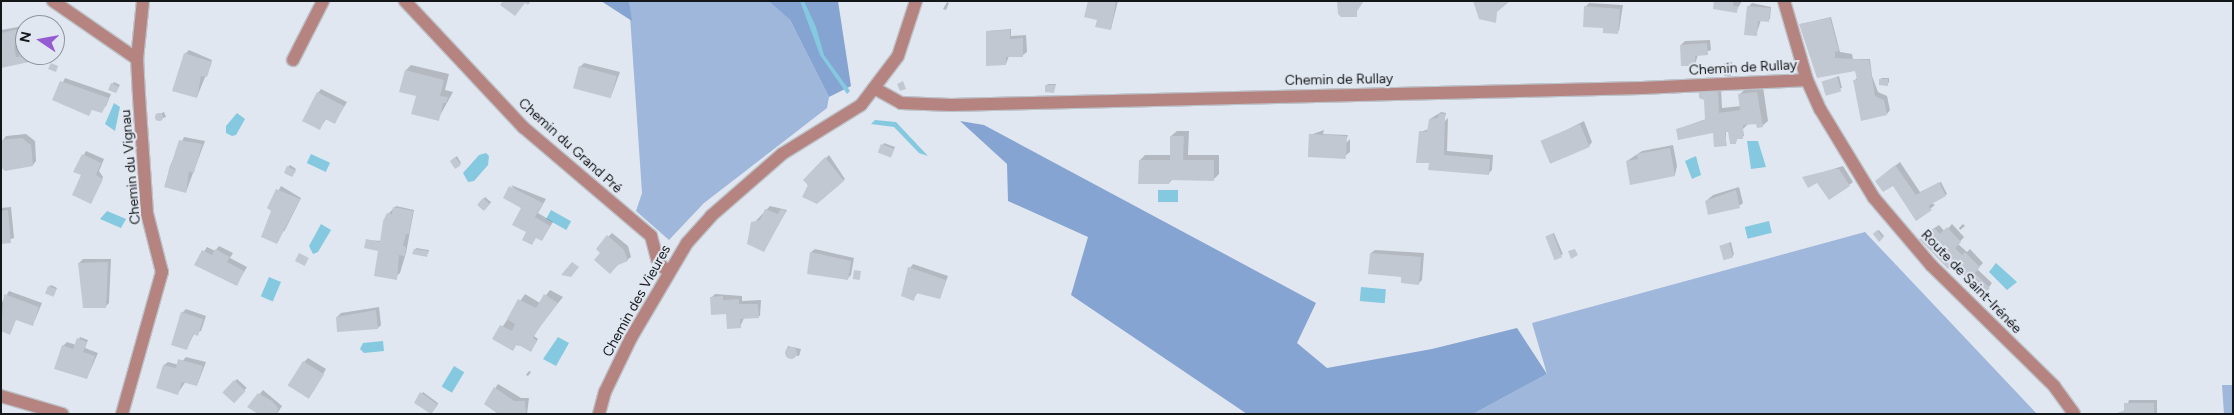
<!DOCTYPE html>
<meta charset="utf-8">
<style>
body{margin:0}
#map{position:relative;width:2234px;height:415px;overflow:hidden;background:#e1e7f0;font-family:Figtree,sans-serif}
div>[style]{position:absolute}
[style*='--x']{left:calc(var(--x)*1px);top:calc(var(--y)*1px);width:calc(var(--w)*1px);rotate:calc(var(--a)*1deg)}
.green>*{inset:0;background:#9fb7db}
.forest>*{inset:0;background:#85a4d2}
.water>*{inset:0;background:#84c9df;transform-origin:0 0}
.shadow>*{inset:0;background:#0003;transform-origin:0 0}
.building>*{inset:0;background:#c2c8d1;transform-origin:0 0}
.round{border-radius:50%}
.roads{filter:drop-shadow(1px 0 #bcc2c9) drop-shadow(-1px 0 #bcc2c9) drop-shadow(0 1px #bcc2c9) drop-shadow(0 -1px #bcc2c9)}
.minor>*{height:12px;margin:-6px;padding:0 6px;transform-origin:6px;border-radius:6px;background:#b58480}
span{translate:-50% -50%;white-space:nowrap;text-align:center;line-height:1.15;-webkit-text-stroke:4px #e1e7f0;paint-order:stroke}
.street-label{font-size:14px;color:#14171a}
.frame{position:absolute;inset:0;border:2px solid #14171a;pointer-events:none}
.north{position:absolute;left:15px;top:15px;width:50px;height:50px;box-sizing:border-box;background:#e1e7f0;border:1px solid #8f949a;border-radius:50%;rotate:282deg;font-size:14px;font-weight:700;line-height:20px;text-align:center;color:#14171a}
.north::after{content:'';display:block;margin:auto;width:18px;height:22px;background:#955bd2;clip-path:polygon(50% 0,100% 100%,50% 72%,0 100%)}
</style>
<div id="map">
<div class="green">
<div style="clip-path:polygon(629px 1px,770px 1px,790px 20px,829px 97px,827px 108px,704px 203px,669px 240px,636px 211px,642px 193px)"></div>
<div style="clip-path:polygon(1865px 232px,2037px 414px,1473px 414px,1547px 374px,1532px 323px)"></div>
<div style="clip-path:polygon(2222px 385px,2233px 385px,2233px 414px,2224px 414px)"></div>
</div>
<div class="forest">
<div style="clip-path:polygon(601px 1px,629px 1px,632px 21px)"></div>
<div style="clip-path:polygon(769px 1px,838px 1px,851px 86px,829px 97px,790px 20px)"></div>
<div style="clip-path:polygon(960px 121px,984px 125px,1316px 303px,1297px 343px,1327px 368px,1432px 349px,1517px 328px,1547px 374px,1473px 414px,1247px 414px,1071px 295px,1088px 237px,1008px 201px,1007px 164px)"></div>
</div>
<div class="water">
<div style="clip-path:polygon(800px 1px,804px 1px,816px 27px,824px 55px,850px 91px,847px 94px,820px 55px)"></div>
<div style="clip-path:polygon(114px 103px,120px 107px,115px 131px,105px 124px)"></div>
<div style="clip-path:polygon(237px 113px,245px 119px,236px 135px,232px 136px,226px 133px,226px 126px)"></div>
<div style="clip-path:polygon(875px 120px,896px 122px,928px 156px,919px 153px,894px 127px,871px 124px)"></div>
<div style="clip-path:polygon(1747px 141px,1758px 141px,1766px 167px,1751px 169px)"></div>
<div style="clip-path:polygon(486px 153px,489px 156px,488px 165px,474px 181px,468px 182px,463px 173px,479px 155px)"></div>
<div style="left:311px;top:154px;width:21px;height:10px;rotate:25deg"></div>
<div style="clip-path:polygon(1696px 156px,1701px 175px,1692px 179px,1685px 161px)"></div>
<div style="left:1158px;top:190px;width:20px;height:12px"></div>
<div style="left:551px;top:210px;width:23px;height:10px;rotate:29deg"></div>
<div style="clip-path:polygon(107px 211px,126px 219px,121px 228px,100px 219px)"></div>
<div style="left:1769px;top:221px;width:12px;height:25px;rotate:76deg"></div>
<div style="clip-path:polygon(321px 224px,331px 230px,318px 252px,313px 254px,309px 246px)"></div>
<div style="clip-path:polygon(1996px 263px,2017px 282px,2007px 290px,1989px 272px)"></div>
<div style="left:269px;top:277px;width:13px;height:21px;rotate:23deg"></div>
<div style="left:1361px;top:287px;width:25px;height:14px;rotate:5deg"></div>
<div style="clip-path:polygon(558px 337px,569px 343px,556px 366px,543px 359px)"></div>
<div style="clip-path:polygon(383px 341px,384px 351px,364px 353px,360px 349px,363px 343px)"></div>
<div style="left:454px;top:366px;width:12px;height:24px;rotate:31deg"></div>
</div>
<div class="shadow">
<div style="clip-path:polygon(1089px 1px,1118px 1px,1111px 29px,1098px 21px)"></div>
<div style="clip-path:polygon(1715px 1px,1742px 1px,1736px 11px)"></div>
<div style="clip-path:polygon(947px 2px,949px 3px,946px 10px,943px 9px)"></div>
<div style="clip-path:polygon(1589px 3px,1623px 5px,1619px 31px,1604px 26px,1586px 6px)"></div>
<div style="clip-path:polygon(1752px 3px,1771px 7px,1770px 19px,1761px 20px,1756px 35px,1748px 7px)"></div>
<div style="clip-path:polygon(1831px 17px,1840px 52px,1852px 54px,1853px 59px,1870px 59px,1872px 76px,1878px 92px,1887px 96px,1890px 110px,1887px 114px,1854px 81px,1858px 77px,1856px 70px,1818px 76px,1801px 24px)"></div>
<div style="clip-path:polygon(23px 26px,24px 42px,17px 44px,20px 56px,32px 55px,30px 59px,1px 67px,1px 30px)"></div>
<div style="clip-path:polygon(1011px 29px,1011px 36px,1026px 35px,1027px 52px,1023px 55px,1009px 56px,1006px 64px,987px 31px)"></div>
<div style="clip-path:polygon(1710px 40px,1711px 50px,1698px 55px,1695px 64px,1681px 45px,1685px 41px)"></div>
<div style="clip-path:polygon(189px 50px,212px 60px,197px 97px,185px 54px)"></div>
<div style="clip-path:polygon(1732px 62px,1733px 73px,1731px 74px,1725px 63px)"></div>
<div style="clip-path:polygon(584px 63px,620px 72px,612px 94px,580px 67px)"></div>
<div style="clip-path:polygon(411px 65px,449px 74px,445px 90px,453px 92px,438px 119px,406px 70px)"></div>
<div style="clip-path:polygon(1839px 76px,1842px 88px,1825px 93px,1823px 82px)"></div>
<div style="clip-path:polygon(65px 78px,111px 94px,106px 106px,104px 108px,54px 99px)"></div>
<div style="clip-path:polygon(1882px 78px,1889px 78px,1889px 83px,1880px 79px)"></div>
<div style="clip-path:polygon(114px 82px,120px 85px,117px 90px,112px 84px)"></div>
<div style="clip-path:polygon(1048px 84px,1056px 84px,1054px 91px,1047px 85px)"></div>
<div style="clip-path:polygon(1763px 87px,1768px 121px,1762px 126px,1757px 123px,1748px 124px,1743px 129px,1744px 136px,1737px 138px,1736px 143px,1730px 130px,1726px 131px,1726px 145px,1716px 132px,1678px 129px,1706px 119px,1705px 97px,1700px 92px,1721px 88px,1722px 108px,1741px 106px,1740px 94px,1745px 89px)"></div>
<div style="clip-path:polygon(321px 89px,347px 102px,335px 122px,327px 118px,320px 128px,318px 93px)"></div>
<div style="clip-path:polygon(164px 112px,166px 117px,157px 120px,156px 116px)"></div>
<div style="clip-path:polygon(1441px 112px,1446px 113px,1444px 122px,1448px 118px,1447px 151px,1493px 155px,1492px 170px,1488px 174px,1430px 162px,1420px 132px,1429px 129px,1430px 119px)"></div>
<div style="clip-path:polygon(1584px 121px,1592px 142px,1589px 146px,1543px 142px)"></div>
<div style="clip-path:polygon(1324px 130px,1323px 134px,1348px 135px,1345px 144px,1350px 139px,1350px 152px,1346px 155px,1310px 135px)"></div>
<div style="clip-path:polygon(1177px 131px,1189px 131px,1188px 155px,1219px 155px,1219px 174px,1213px 180px,1173px 179px,1169px 183px,1140px 160px,1145px 155px,1171px 155px,1171px 136px)"></div>
<div style="clip-path:polygon(26px 134px,35px 141px,36px 161px,33px 165px,3px 140px,6px 136px)"></div>
<div style="clip-path:polygon(184px 137px,205px 141px,186px 192px,165px 186px,170px 166px)"></div>
<div style="clip-path:polygon(884px 143px,895px 147px,891px 157px,883px 145px)"></div>
<div style="clip-path:polygon(1673px 145px,1677px 166px,1675px 175px,1627px 161px,1642px 151px)"></div>
<div style="clip-path:polygon(86px 151px,104px 159px,99px 171px,103px 177px,91px 203px,83px 175px,75px 171px)"></div>
<div style="clip-path:polygon(829px 155px,845px 179px,817px 203px,805px 180px)"></div>
<div style="clip-path:polygon(457px 156px,461px 163px,455px 168px,453px 159px)"></div>
<div style="clip-path:polygon(1900px 162px,1920px 192px,1941px 182px,1947px 194px,1932px 203px,1935px 205px,1917px 219px,1893px 184px,1880px 178px)"></div>
<div style="clip-path:polygon(290px 165px,296px 169px,293px 174px,288px 167px)"></div>
<div style="clip-path:polygon(1843px 166px,1853px 182px,1849px 185px,1804px 178px)"></div>
<div style="clip-path:polygon(511px 185px,546px 199px,538px 213px,553px 222px,542px 240px,527px 232px,525px 203px)"></div>
<div style="clip-path:polygon(281px 186px,301px 198px,284px 232px,275px 205px,269px 208px)"></div>
<div style="clip-path:polygon(1739px 187px,1743px 203px,1739px 206px,1706px 201px,1713px 195px)"></div>
<div style="left:485px;top:197px;width:8px;height:11px;rotate:40deg"></div>
<div style="clip-path:polygon(396px 206px,414px 210px,406px 253px,400px 273px,394px 278px,381px 246px,367px 240px,382px 241px,388px 214px)"></div>
<div style="clip-path:polygon(770px 206px,787px 210px,764px 250px,750px 227px)"></div>
<div style="clip-path:polygon(11px 207px,14px 238px,1px 242px,1px 208px)"></div>
<div style="clip-path:polygon(1952px 224px,1964px 237px,1958px 244px,1967px 252px,1970px 249px,1983px 263px,1977px 269px,1992px 283px,1986px 291px,1924px 235px,1939px 225px,1945px 232px)"></div>
<div style="clip-path:polygon(1963px 224px,1965px 226px,1960px 230px,1959px 228px)"></div>
<div style="left:1879px;top:230px;width:8px;height:6px;rotate:50deg"></div>
<div style="clip-path:polygon(612px 233px,628px 246px,631px 257px,627px 260px,597px 249px)"></div>
<div style="left:1554px;top:233px;width:23px;height:9px;rotate:67deg"></div>
<div style="clip-path:polygon(1731px 242px,1734px 255px,1732px 256px,1720px 246px)"></div>
<div style="clip-path:polygon(219px 246px,233px 253px,230px 258px,247px 267px,237px 284px,196px 264px,207px 247px,215px 251px)"></div>
<div style="clip-path:polygon(416px 248px,429px 250px,428px 254px,415px 250px)"></div>
<div style="clip-path:polygon(815px 249px,854px 258px,851px 275px,847px 279px,811px 252px)"></div>
<div style="clip-path:polygon(1375px 250px,1424px 253px,1422px 280px,1418px 284px,1403px 276px,1371px 253px)"></div>
<div style="clip-path:polygon(83px 259px,111px 259px,109px 303px,105px 307px,79px 263px)"></div>
<div style="clip-path:polygon(913px 264px,948px 276px,940px 298px,918px 292px,913px 299px,910px 268px)"></div>
<div style="clip-path:polygon(51px 285px,57px 288px,54px 295px,49px 287px)"></div>
<div style="clip-path:polygon(550px 290px,563px 297px,538px 328px,534px 336px,538px 339px,532px 349px,494px 339px,525px 294px,540px 303px)"></div>
<div style="clip-path:polygon(9px 291px,42px 303px,35px 320px,16px 319px,10px 333px,1px 330px,1px 304px)"></div>
<div style="clip-path:polygon(715px 294px,742px 296px,742px 301px,761px 300px,760px 316px,744px 318px,740px 327px,711px 298px)"></div>
<div style="clip-path:polygon(379px 307px,381px 325px,378px 328px,337px 317px,341px 313px)"></div>
<div style="clip-path:polygon(186px 309px,206px 316px,201px 331px,194px 334px,187px 348px,182px 313px)"></div>
<div style="clip-path:polygon(80px 337px,88px 340px,85px 348px,98px 353px,87px 378px,63px 346px,67px 342px,76px 345px)"></div>
<div style="clip-path:polygon(788px 346px,801px 349px,799px 356px,785px 354px)"></div>
<div style="clip-path:polygon(186px 357px,206px 362px,198px 383px,186px 381px,178px 393px,157px 387px,164px 365px,168px 362px,179px 365px)"></div>
<div style="clip-path:polygon(308px 358px,326px 369px,313px 392px,304px 362px)"></div>
<div style="clip-path:polygon(529px 371px,531px 372px,528px 376px,526px 375px)"></div>
<div style="left:237px;top:379px;width:13px;height:18px;rotate:42deg"></div>
<div style="clip-path:polygon(498px 384px,521px 398px,529px 398px,527px 414px,501px 414px,485px 404px)"></div>
<div style="clip-path:polygon(263px 390px,282px 406px,277px 414px,260px 414px,249px 407px)"></div>
<div style="left:423px;top:392px;width:19px;height:13px;rotate:36deg"></div>
<div style="clip-path:polygon(2129px 400px,2157px 400px,2157px 413px,2115px 414px,2126px 410px)"></div>
</div>
<div class="building">
<div style="clip-path:polygon(503px 1px,531px 1px,528px 5px,525px 3px,515px 16px,500px 5px)"></div>
<div style="clip-path:polygon(1088px 1px,1116px 1px,1111px 30px,1095px 27px,1097px 20px,1084px 17px)"></div>
<div style="clip-path:polygon(1337px 1px,1364px 1px,1357px 11px,1357px 17px,1341px 17px,1338px 14px)"></div>
<div style="clip-path:polygon(1473px 1px,1510px 1px,1497px 12px,1496px 23px,1479px 19px)"></div>
<div style="clip-path:polygon(1714px 1px,1734px 1px,1733px 6px,1738px 6px,1737px 13px,1713px 9px)"></div>
<div style="clip-path:polygon(1584px 6px,1620px 9px,1618px 34px,1603px 33px,1603px 28px,1583px 27px)"></div>
<div style="clip-path:polygon(1747px 6px,1770px 8px,1769px 22px,1758px 21px,1757px 36px,1744px 35px)"></div>
<div style="clip-path:polygon(1830px 18px,1839px 51px,1835px 52px,1835px 58px,1869px 60px,1875px 96px,1884px 100px,1887px 115px,1861px 121px,1853px 80px,1857px 80px,1855px 71px,1817px 78px,1799px 24px)"></div>
<div style="clip-path:polygon(20px 29px,23px 44px,14px 46px,16px 57px,32px 55px,29px 62px,1px 68px,1px 33px)"></div>
<div style="clip-path:polygon(1010px 30px,1010px 39px,1023px 38px,1023px 57px,1006px 57px,1006px 65px,986px 66px,986px 31px)"></div>
<div style="clip-path:polygon(1707px 43px,1708px 55px,1695px 56px,1695px 66px,1681px 66px,1680px 45px)"></div>
<div style="clip-path:polygon(184px 53px,212px 62px,207px 77px,201px 76px,197px 98px,172px 91px)"></div>
<div style="clip-path:polygon(51px 63px,58px 66px,56px 72px,48px 69px)"></div>
<div style="left:1724px;top:63px;width:7px;height:13px"></div>
<div style="left:579px;top:66px;width:39px;height:23px;rotate:15deg"></div>
<div style="clip-path:polygon(405px 70px,444px 80px,440px 96px,448px 97px,446px 103px,443px 103px,439px 121px,411px 114px,416px 96px,399px 92px)"></div>
<div style="left:1837px;top:77px;width:15px;height:16px;rotate:74deg"></div>
<div style="clip-path:polygon(1879px 79px,1888px 79px,1888px 86px,1879px 85px)"></div>
<div style="clip-path:polygon(60px 81px,109px 98px,102px 113px,92px 110px,89px 116px,52px 100px)"></div>
<div style="clip-path:polygon(903px 81px,906px 89px,900px 91px,897px 84px)"></div>
<div style="clip-path:polygon(111px 83px,119px 87px,116px 93px,108px 90px)"></div>
<div style="clip-path:polygon(1045px 85px,1055px 85px,1054px 93px,1045px 92px)"></div>
<div style="clip-path:polygon(1699px 91px,1718px 91px,1719px 113px,1740px 110px,1738px 94px,1757px 92px,1763px 127px,1757px 128px,1756px 124px,1743px 125px,1743px 139px,1736px 139px,1736px 144px,1730px 144px,1728px 132px,1725px 132px,1727px 146px,1714px 147px,1713px 133px,1678px 140px,1676px 129px,1705px 120px,1704px 100px,1699px 98px)"></div>
<div style="clip-path:polygon(317px 92px,344px 106px,335px 124px,325px 119px,320px 130px,302px 121px)"></div>
<div class="round" style="left:155px;top:113px;width:8px;height:8px"></div>
<div style="clip-path:polygon(1439px 113px,1445px 114px,1444px 155px,1490px 159px,1489px 175px,1428px 170px,1429px 163px,1416px 163px,1419px 131px,1427px 132px,1429px 119px,1438px 118px)"></div>
<div style="left:1580px;top:124px;width:25px;height:43px;rotate:67deg"></div>
<div style="left:1309px;top:134px;width:38px;height:23px;rotate:3deg"></div>
<div style="clip-path:polygon(1170px 136px,1184px 136px,1183px 160px,1214px 160px,1214px 181px,1170px 180px,1169px 184px,1138px 184px,1139px 160px,1170px 160px)"></div>
<div style="clip-path:polygon(22px 138px,31px 145px,33px 166px,5px 171px,2px 168px,1px 140px)"></div>
<div style="clip-path:polygon(179px 140px,202px 144px,194px 173px,189px 171px,186px 193px,164px 187px)"></div>
<div style="left:881px;top:144px;width:14px;height:9px;rotate:21deg"></div>
<div style="clip-path:polygon(1670px 148px,1675px 176px,1630px 185px,1626px 161px,1638px 159px,1637px 154px)"></div>
<div style="clip-path:polygon(82px 154px,101px 163px,96px 175px,103px 179px,91px 204px,72px 195px,81px 175px,73px 172px)"></div>
<div style="clip-path:polygon(455px 157px,461px 165px,455px 169px,450px 161px)"></div>
<div style="clip-path:polygon(825px 157px,844px 181px,817px 204px,802px 197px,808px 185px,803px 180px)"></div>
<div style="clip-path:polygon(1895px 165px,1916px 195px,1939px 182px,1946px 196px,1928px 206px,1932px 210px,1916px 221px,1893px 186px,1883px 192px,1875px 181px)"></div>
<div style="clip-path:polygon(287px 166px,296px 171px,292px 177px,284px 173px)"></div>
<div style="clip-path:polygon(1834px 169px,1839px 169px,1850px 186px,1829px 200px,1817px 183px,1808px 188px,1802px 177px)"></div>
<div style="clip-path:polygon(509px 186px,543px 203px,535px 217px,550px 226px,542px 241px,536px 238px,532px 245px,522px 240px,526px 232px,512px 225px,521px 208px,503px 198px)"></div>
<div style="clip-path:polygon(276px 189px,300px 199px,277px 244px,261px 237px,271px 211px,267px 208px)"></div>
<div style="clip-path:polygon(1736px 190px,1740px 208px,1708px 215px,1705px 201px)"></div>
<div style="left:483px;top:198px;width:9px;height:9px;rotate:41deg"></div>
<div style="clip-path:polygon(393px 207px,413px 211px,409px 234px,406px 234px,403px 246px,406px 247px,405px 256px,399px 255px,397px 280px,374px 276px,378px 251px,364px 248px,366px 239px,380px 242px,383px 221px,387px 213px,392px 214px)"></div>
<div style="clip-path:polygon(765px 209px,778px 214px,781px 209px,786px 211px,764px 252px,747px 244px,751px 222px,760px 220px)"></div>
<div style="clip-path:polygon(8px 210px,11px 243px,1px 244px,1px 211px)"></div>
<div style="clip-path:polygon(1947px 227px,1961px 242px,1955px 248px,1962px 255px,1965px 252px,1980px 267px,1975px 273px,1990px 288px,1983px 296px,1953px 266px,1948px 269px,1919px 239px,1934px 228px,1940px 234px)"></div>
<div style="clip-path:polygon(1877px 230px,1883px 238px,1879px 242px,1873px 234px)"></div>
<div style="left:1553px;top:234px;width:25px;height:8px;rotate:69deg"></div>
<div style="clip-path:polygon(607px 235px,624px 250px,628px 261px,618px 265px,610px 274px,594px 260px,600px 253px,596px 249px)"></div>
<div style="left:1729px;top:243px;width:15px;height:10px;rotate:74deg"></div>
<div style="clip-path:polygon(215px 249px,230px 257px,227px 262px,244px 271px,237px 286px,194px 265px,202px 250px,212px 255px)"></div>
<div style="clip-path:polygon(414px 249px,428px 251px,427px 257px,412px 254px)"></div>
<div style="clip-path:polygon(1575px 249px,1578px 255px,1571px 259px,1568px 251px)"></div>
<div style="clip-path:polygon(810px 252px,851px 261px,848px 280px,807px 274px)"></div>
<div style="left:299px;top:253px;width:11px;height:9px;rotate:27deg"></div>
<div style="clip-path:polygon(1370px 253px,1421px 257px,1419px 285px,1401px 283px,1401px 277px,1368px 274px)"></div>
<div style="clip-path:polygon(108px 262px,106px 308px,83px 308px,78px 263px)"></div>
<div style="clip-path:polygon(572px 262px,579px 267px,571px 277px,561px 275px)"></div>
<div style="clip-path:polygon(908px 267px,946px 280px,940px 299px,916px 293px,914px 301px,901px 296px)"></div>
<div style="left:854px;top:270px;width:7px;height:9px;rotate:8deg"></div>
<div style="left:48px;top:286px;width:9px;height:8px;rotate:21deg"></div>
<div style="clip-path:polygon(4px 294px,39px 307px,33px 326px,16px 320px,10px 335px,1px 331px)"></div>
<div style="clip-path:polygon(544px 294px,558px 303px,538px 330px,533px 338px,537px 341px,531px 352px,517px 344px,513px 351px,492px 339px,500px 325px,512px 331px,515px 324px,507px 319px,518px 299px,536px 308px)"></div>
<div style="clip-path:polygon(723px 296px,723px 300px,739px 299px,739px 304px,758px 304px,759px 318px,740px 319px,741px 328px,727px 329px,726px 314px,711px 315px,710px 297px)"></div>
<div style="clip-path:polygon(376px 310px,378px 329px,337px 332px,336px 317px)"></div>
<div style="clip-path:polygon(181px 312px,203px 319px,198px 336px,193px 334px,187px 350px,171px 345px)"></div>
<div style="clip-path:polygon(77px 338px,87px 342px,83px 352px,95px 356px,87px 379px,54px 369px,62px 345px,73px 349px)"></div>
<div class="round" style="left:785px;top:347px;width:12px;height:12px"></div>
<div style="clip-path:polygon(178px 359px,203px 366px,197px 386px,182px 382px,178px 395px,156px 388px,163px 365px,176px 368px)"></div>
<div style="left:303px;top:361px;width:25px;height:29px;rotate:32deg"></div>
<div style="left:234px;top:380px;width:16px;height:17px;rotate:43deg"></div>
<div style="clip-path:polygon(494px 387px,514px 401px,525px 401px,526px 414px,498px 414px,484px 404px)"></div>
<div style="clip-path:polygon(420px 392px,438px 405px,431px 414px,414px 403px)"></div>
<div style="clip-path:polygon(258px 393px,272px 401px,278px 408px,277px 414px,258px 414px,247px 407px)"></div>
<div style="clip-path:polygon(2124px 403px,2154px 403px,2154px 414px,2114px 414px,2124px 411px)"></div>
</div>
<div class="roads">
<div class="minor">
<div style="--x:53;--y:1;--w:102;--a:34.6"></div>
<div style="--x:405;--y:1;--w:173;--a:46.9"></div>
<div style="--x:523;--y:127;--w:168;--a:40.4"></div>
<div style="--x:651;--y:236;--w:28;--a:75"></div>
<div style="--x:658;--y:263;--w:13;--a:39"></div>
<div style="--x:1784;--y:1;--w:82;--a:73.8"></div>
<div style="--x:1807;--y:80;--w:32;--a:66"></div>
<div style="--x:1820;--y:109;--w:104;--a:58.8"></div>
<div style="--x:1874;--y:198;--w:88;--a:49.6"></div>
<div style="--x:1931;--y:265;--w:173;--a:44.5"></div>
<div style="--x:2054;--y:386;--w:34;--a:54"></div>
<div style="--x:293;--y:60;--w:66;--a:-63"></div>
<div style="--x:874;--y:88;--w:31;--a:29"></div>
<div style="--x:901;--y:103;--w:50;--a:2.3"></div>
<div style="--x:951;--y:105;--w:691;--a:-1.41"></div>
<div style="--x:1642;--y:88;--w:165;--a:-2.8"></div>
<div style="--x:1;--y:396;--w:64;--a:16.4"></div>
<div style="--x:122;--y:414;--w:148;--a:-74.3"></div>
<div style="--x:162;--y:272;--w:61;--a:-104.3"></div>
<div style="--x:147;--y:213;--w:117;--a:-93.9"></div>
<div style="--x:139;--y:96;--w:37;--a:-93"></div>
<div style="--x:137;--y:59;--w:58;--a:-84.1"></div>
<div style="--x:599;--y:414;--w:23;--a:-75"></div>
<div style="--x:605;--y:392;--w:60;--a:-64.3"></div>
<div style="--x:631;--y:338;--w:110;--a:-59.5"></div>
<div style="--x:687;--y:243;--w:36;--a:-48"></div>
<div style="--x:711;--y:216;--w:94;--a:-41.1"></div>
<div style="--x:782;--y:154;--w:93;--a:-31.8"></div>
<div style="--x:861;--y:105;--w:61;--a:-52.9"></div>
<div style="--x:898;--y:56;--w:58;--a:-71.9"></div>
</div>
</div>
<div class="street-label">
<span style="left:1743px;top:68px;rotate:-3deg">Chemin de Rullay</span>
<span style="left:1339px;top:80px;rotate:-1deg">Chemin de Rullay</span>
<span style="left:570px;top:146px;rotate:42deg">Chemin du Grand Pré</span>
<span style="left:131px;top:167px;rotate:-95deg">Chemin du Vignau</span>
<span style="left:1971px;top:282px;rotate:46deg">Route de Saint-Irénée</span>
<span style="left:637px;top:301px;rotate:-61deg">Chemin des Vieures</span>
</div>
<div class="frame"></div>
<div class="north">N</div>
</div>
